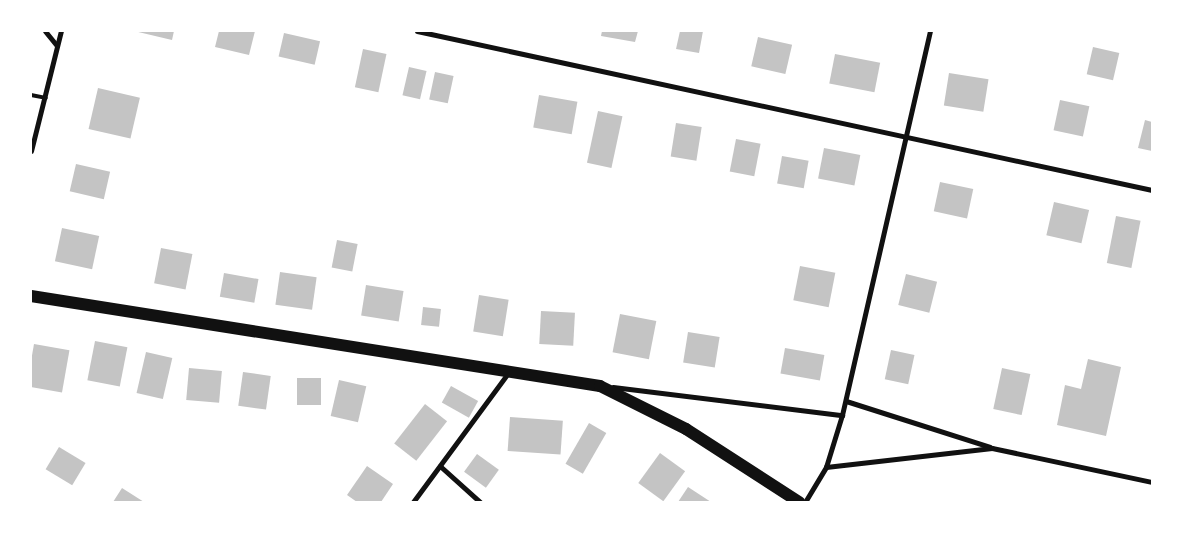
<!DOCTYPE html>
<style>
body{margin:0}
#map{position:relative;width:1183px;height:533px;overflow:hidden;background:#fff;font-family:"Source Sans 3",sans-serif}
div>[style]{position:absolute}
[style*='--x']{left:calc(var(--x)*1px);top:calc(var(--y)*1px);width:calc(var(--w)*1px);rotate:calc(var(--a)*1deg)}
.building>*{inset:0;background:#c4c4c4;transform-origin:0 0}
.service>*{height:4px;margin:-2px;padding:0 2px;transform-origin:2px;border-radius:2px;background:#111}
.minor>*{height:5px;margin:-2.5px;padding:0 2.5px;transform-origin:2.5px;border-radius:2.5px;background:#111}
.primary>*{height:12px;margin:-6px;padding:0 6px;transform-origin:6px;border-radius:6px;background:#111}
span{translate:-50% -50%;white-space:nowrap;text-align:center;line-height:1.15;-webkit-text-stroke:4.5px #fff;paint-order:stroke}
.frame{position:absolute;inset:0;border:32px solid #fff;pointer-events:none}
</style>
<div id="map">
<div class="building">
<div style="clip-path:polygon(134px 31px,174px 31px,172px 40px)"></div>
<div style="clip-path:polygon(219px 31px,255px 31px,249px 55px,215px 47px)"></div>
<div style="clip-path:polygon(602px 31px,638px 31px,635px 42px,601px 36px)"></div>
<div style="clip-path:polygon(680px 31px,703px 31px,699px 53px,676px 49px)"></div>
<div style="left:284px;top:33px;width:37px;height:24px;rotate:13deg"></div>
<div style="left:758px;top:37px;width:35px;height:30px;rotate:13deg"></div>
<div style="left:1093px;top:47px;width:27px;height:28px;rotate:13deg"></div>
<div style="left:363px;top:49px;width:24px;height:39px;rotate:12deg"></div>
<div style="left:835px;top:54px;width:46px;height:30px;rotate:11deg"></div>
<div style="left:409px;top:67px;width:18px;height:29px;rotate:13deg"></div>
<div style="left:435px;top:72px;width:19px;height:28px;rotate:12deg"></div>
<div style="left:949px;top:73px;width:40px;height:33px;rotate:9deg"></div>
<div style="left:98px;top:88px;width:43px;height:42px;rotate:13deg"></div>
<div style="left:539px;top:95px;width:39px;height:33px;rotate:10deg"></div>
<div style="left:1060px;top:100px;width:30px;height:31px;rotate:12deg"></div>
<div style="left:598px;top:111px;width:25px;height:53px;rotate:12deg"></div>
<div style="clip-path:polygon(1145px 120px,1152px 122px,1152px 151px,1138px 148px)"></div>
<div style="left:676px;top:123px;width:26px;height:34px;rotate:9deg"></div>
<div style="left:736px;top:139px;width:25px;height:33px;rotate:11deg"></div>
<div style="left:824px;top:148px;width:37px;height:31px;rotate:11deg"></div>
<div style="left:782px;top:156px;width:27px;height:28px;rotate:10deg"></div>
<div style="left:76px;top:164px;width:35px;height:28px;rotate:13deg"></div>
<div style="left:940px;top:182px;width:34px;height:30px;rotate:12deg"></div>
<div style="left:1054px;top:202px;width:36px;height:34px;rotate:13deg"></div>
<div style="left:1116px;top:216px;width:25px;height:48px;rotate:11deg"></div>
<div style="left:62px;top:228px;width:38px;height:34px;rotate:12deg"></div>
<div style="left:337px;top:240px;width:21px;height:28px;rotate:11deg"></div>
<div style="left:161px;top:248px;width:32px;height:36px;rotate:11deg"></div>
<div style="left:800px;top:266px;width:36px;height:35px;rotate:11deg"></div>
<div style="left:280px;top:272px;width:37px;height:33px;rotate:8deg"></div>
<div style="left:224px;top:273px;width:35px;height:24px;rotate:10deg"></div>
<div style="left:906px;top:274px;width:32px;height:32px;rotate:14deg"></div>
<div style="left:366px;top:285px;width:38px;height:31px;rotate:9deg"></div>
<div style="left:479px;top:295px;width:30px;height:37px;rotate:9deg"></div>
<div style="left:423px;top:307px;width:18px;height:18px;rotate:6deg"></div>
<div style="left:541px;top:311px;width:34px;height:33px;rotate:3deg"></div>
<div style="left:620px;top:314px;width:37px;height:39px;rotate:11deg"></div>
<div style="left:688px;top:332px;width:32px;height:31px;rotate:9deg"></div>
<div style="left:95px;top:341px;width:33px;height:40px;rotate:11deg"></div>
<div style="left:34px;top:344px;width:36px;height:43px;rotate:10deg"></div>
<div style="left:785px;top:348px;width:40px;height:26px;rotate:10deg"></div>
<div style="left:891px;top:350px;width:24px;height:30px;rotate:12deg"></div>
<div style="left:146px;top:352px;width:27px;height:42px;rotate:13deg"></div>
<div style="clip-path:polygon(1088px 359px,1121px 367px,1106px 436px,1057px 425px,1065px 385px,1081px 389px)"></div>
<div style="left:189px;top:368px;width:33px;height:32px;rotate:5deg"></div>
<div style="left:1002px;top:368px;width:29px;height:42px;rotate:12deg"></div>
<div style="left:243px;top:372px;width:28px;height:34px;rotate:8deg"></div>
<div style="left:297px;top:378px;width:24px;height:27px"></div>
<div style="left:339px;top:380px;width:28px;height:37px;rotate:13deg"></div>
<div style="left:451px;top:386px;width:31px;height:19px;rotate:29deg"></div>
<div style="left:425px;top:404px;width:28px;height:50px;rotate:38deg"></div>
<div style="left:510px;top:417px;width:53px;height:34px;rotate:4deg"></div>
<div style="left:589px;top:423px;width:20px;height:47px;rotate:30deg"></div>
<div style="left:59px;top:447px;width:31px;height:26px;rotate:31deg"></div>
<div style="left:660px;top:453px;width:31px;height:37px;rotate:36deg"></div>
<div style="left:477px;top:454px;width:27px;height:22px;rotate:36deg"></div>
<div style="clip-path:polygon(367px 466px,393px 484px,381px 502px,357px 502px,347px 495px)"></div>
<div style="clip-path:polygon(688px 487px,711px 502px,678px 502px)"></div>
<div style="clip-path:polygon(122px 488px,144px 502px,113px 502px)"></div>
</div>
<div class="service">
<div style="--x:31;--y:95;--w:15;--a:11"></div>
</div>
<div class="minor">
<div style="--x:45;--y:31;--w:19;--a:51"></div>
<div style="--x:417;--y:31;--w:752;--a:12.21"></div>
<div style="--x:31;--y:151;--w:124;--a:-76"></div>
<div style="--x:613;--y:387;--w:231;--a:7"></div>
<div style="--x:846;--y:401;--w:151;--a:17.7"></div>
<div style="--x:440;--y:466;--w:54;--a:42"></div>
<div style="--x:826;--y:467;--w:167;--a:-6.5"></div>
<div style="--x:992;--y:448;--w:164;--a:12"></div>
<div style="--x:413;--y:502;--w:160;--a:-53.6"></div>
<div style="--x:805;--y:502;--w:41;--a:-59"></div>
<div style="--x:826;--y:467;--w:54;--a:-72.9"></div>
<div style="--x:842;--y:415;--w:394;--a:-77.1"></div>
</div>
<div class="primary">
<div style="--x:31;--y:296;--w:576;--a:8.99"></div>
<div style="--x:600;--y:386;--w:96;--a:26.6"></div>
<div style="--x:686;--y:429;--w:135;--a:32.9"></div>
</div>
<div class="frame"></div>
</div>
